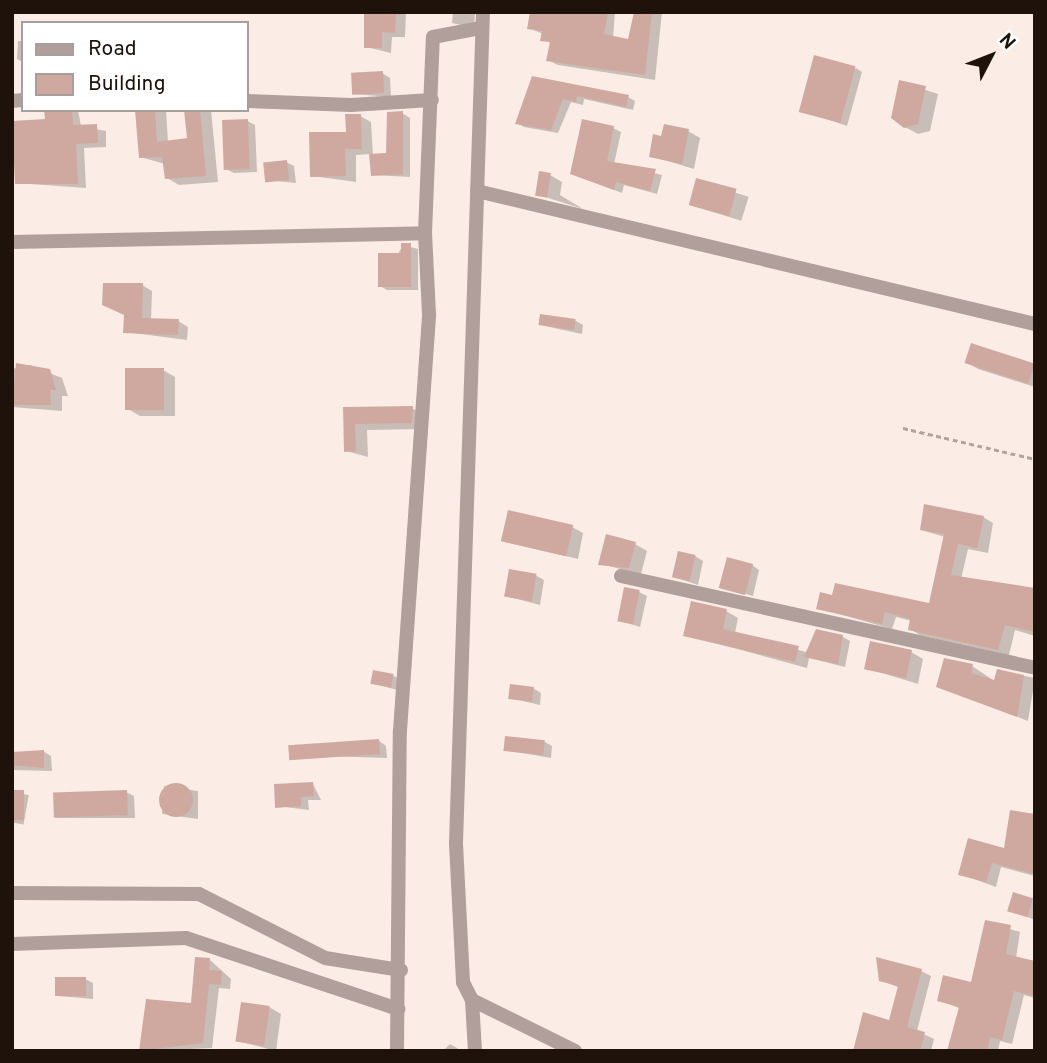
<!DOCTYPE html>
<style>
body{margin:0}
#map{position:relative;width:1047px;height:1063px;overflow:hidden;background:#fbede5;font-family:Overpass,sans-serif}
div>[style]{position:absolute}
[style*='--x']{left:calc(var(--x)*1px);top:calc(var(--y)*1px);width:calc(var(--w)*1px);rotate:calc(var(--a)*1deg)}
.shadow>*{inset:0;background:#0003;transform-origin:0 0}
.building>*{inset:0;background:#cfa9a0;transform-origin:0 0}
.round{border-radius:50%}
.path>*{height:2.5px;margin-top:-1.25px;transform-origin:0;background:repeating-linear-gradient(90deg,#b2a49d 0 5px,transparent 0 8.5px)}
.street>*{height:14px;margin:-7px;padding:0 7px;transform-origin:7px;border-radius:7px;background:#b19f9c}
span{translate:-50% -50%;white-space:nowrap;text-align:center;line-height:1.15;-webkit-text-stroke:5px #fff;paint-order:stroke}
.frame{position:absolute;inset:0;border:14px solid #1e120b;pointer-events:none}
.legend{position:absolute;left:21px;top:21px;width:228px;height:91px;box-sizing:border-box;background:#fff;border:2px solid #a5a09d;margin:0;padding:9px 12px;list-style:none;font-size:21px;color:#1e120b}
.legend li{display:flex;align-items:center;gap:14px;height:35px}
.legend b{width:35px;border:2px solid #a5a09d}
.north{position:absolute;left:956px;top:21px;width:70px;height:70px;-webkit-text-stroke:5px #fff;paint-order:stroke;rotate:48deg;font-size:19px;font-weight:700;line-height:28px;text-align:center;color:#1e120b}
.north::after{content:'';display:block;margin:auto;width:24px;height:32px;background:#1e120b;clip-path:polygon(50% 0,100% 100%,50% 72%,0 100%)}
</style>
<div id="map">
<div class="shadow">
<div style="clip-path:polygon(368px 12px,406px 12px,405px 37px,392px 37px,391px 53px,366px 47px)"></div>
<div style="clip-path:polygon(453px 12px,475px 12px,474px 28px,452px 23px)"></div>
<div style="clip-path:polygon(532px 12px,615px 12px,613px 38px,630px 41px,635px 12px,662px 12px,655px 80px,558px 65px,548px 60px,551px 45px,543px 34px,529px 28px)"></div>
<div style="clip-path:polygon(18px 41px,23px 41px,23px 62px,17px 59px)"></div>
<div style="clip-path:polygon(856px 68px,862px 72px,847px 126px,806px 112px)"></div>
<div style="clip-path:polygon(382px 73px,390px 78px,391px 97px,353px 94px)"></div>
<div style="clip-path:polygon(533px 78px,628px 97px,635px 101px,633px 110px,584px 99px,583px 105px,571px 102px,558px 133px,524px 127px,517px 123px)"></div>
<div style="clip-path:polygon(901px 82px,938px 94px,930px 131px,918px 134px,905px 127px)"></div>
<div style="clip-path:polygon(46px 110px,78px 110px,81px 126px,106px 131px,106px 147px,84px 148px,86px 188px,16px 183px,12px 122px,47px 121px)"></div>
<div style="clip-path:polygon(137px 110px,166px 110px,168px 142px,189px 139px,186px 110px,211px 110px,218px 182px,179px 185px,167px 178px,165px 164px,140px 157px)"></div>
<div style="clip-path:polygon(402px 113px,410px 118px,410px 177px,373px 175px,370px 154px,356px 155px,356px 182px,312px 176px,360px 116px,371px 122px,373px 156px,388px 155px)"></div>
<div style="clip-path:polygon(247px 121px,255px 125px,257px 172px,234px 173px,226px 169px)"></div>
<div style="clip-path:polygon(613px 128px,621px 132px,614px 164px,662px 175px,657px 194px,624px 185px,622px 193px,572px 174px)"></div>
<div style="clip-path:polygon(688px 131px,700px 138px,694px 169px,651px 156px,662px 138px)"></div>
<div style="clip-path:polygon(286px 162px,294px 166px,296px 183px,266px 180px)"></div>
<div style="clip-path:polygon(550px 175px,562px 182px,560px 195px,583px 209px,536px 194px)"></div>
<div style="left:697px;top:181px;width:54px;height:25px;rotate:17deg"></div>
<div style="clip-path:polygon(403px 245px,418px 249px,418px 290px,387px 290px,380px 286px)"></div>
<div style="clip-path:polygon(142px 285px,152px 291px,151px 320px,178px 321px,188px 327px,187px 340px,125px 332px)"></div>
<div style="clip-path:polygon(576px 321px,583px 325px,582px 334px,540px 325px)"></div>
<div style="clip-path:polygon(966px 362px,1035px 366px,1035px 387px,978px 369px)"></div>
<div style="clip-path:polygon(30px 365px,62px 378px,68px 396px,62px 396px,62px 411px,12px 407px,12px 369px)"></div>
<div style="clip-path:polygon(163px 370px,175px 377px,175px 416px,140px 416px,128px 409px)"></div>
<div style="clip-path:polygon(412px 408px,424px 415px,423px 429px,367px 430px,368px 457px,346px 451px,345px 409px)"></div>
<div style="clip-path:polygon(983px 517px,993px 523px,988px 553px,968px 549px,961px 579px,1035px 592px,1035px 636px,1015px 630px,1009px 655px,920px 635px,910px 629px,912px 621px,896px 617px,892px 629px,818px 608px,930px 605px,945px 537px,921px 530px)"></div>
<div style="clip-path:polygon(572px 527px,583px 533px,578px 559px,505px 542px)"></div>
<div style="clip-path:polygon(635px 544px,647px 551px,641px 574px,600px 564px)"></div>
<div style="clip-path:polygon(695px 556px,703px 561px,698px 585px,674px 577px)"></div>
<div style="clip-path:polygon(752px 565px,759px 570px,753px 596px,721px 587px)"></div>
<div style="clip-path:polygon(537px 576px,544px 580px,540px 605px,506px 596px)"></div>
<div style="clip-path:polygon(639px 592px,647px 596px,640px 627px,619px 620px)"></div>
<div style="clip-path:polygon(726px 611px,738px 618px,735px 633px,806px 652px,818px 631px,843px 637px,850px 641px,845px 667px,809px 658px,807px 668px,685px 635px)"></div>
<div style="clip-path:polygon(911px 652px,923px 659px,918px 684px,866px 668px)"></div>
<div style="clip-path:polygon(972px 666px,996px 682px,999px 671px,1035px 678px,1028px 721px,938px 686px)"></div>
<div style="clip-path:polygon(394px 676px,401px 680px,401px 691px,372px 683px)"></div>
<div style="clip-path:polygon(533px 688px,541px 693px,540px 705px,510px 698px)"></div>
<div style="clip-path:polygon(379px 741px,386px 746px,387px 758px,290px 755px)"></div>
<div style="clip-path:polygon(545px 742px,552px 746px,551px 758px,505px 750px)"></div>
<div style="clip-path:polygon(43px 751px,51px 756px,52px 771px,12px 770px,12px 753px)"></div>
<div style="clip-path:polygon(313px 784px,321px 800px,308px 800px,309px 810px,277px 806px)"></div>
<div style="clip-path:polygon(164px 786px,198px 791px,198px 819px,162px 814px)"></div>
<div style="left:12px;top:792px;width:17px;height:30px;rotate:10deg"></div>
<div style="clip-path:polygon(126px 792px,134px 796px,135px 818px,54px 818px)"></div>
<div style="clip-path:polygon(1035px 816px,1035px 876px,1001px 867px,996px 887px,960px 874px,1005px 850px)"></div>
<div style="clip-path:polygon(1014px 895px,1035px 901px,1035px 920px,1009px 910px)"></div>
<div style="clip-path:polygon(986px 922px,1020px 932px,1016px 958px,1035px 963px,1035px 998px,1024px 995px,1012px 1044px,1000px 1041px,998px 1051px,949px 1051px,961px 1009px,939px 1000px,973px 985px)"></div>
<div style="clip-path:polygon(210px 960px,231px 979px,230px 989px,219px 988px,212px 1048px,141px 1051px,193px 1005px)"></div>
<div style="clip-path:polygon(921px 971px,931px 976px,917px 1031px,934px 1039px,931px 1051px,855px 1051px,891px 1022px,900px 988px,880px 980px)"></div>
<div style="clip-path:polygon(85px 979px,93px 983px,93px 999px,58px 996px)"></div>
<div style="clip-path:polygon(269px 1007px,281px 1014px,276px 1051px,237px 1041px)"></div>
<div style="clip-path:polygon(450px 1044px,457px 1048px,460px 1051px,443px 1051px)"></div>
</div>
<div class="building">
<div style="clip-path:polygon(364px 12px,396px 12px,395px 33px,382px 32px,382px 48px,364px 48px)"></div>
<div style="clip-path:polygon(530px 12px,608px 12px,604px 34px,628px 39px,634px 12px,652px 12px,645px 75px,546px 61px,550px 42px,540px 41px,542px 31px,527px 29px)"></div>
<div style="left:814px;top:55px;width:43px;height:59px;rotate:15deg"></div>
<div style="left:383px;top:71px;width:22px;height:32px;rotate:87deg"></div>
<div style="clip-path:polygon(532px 76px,629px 95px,626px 107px,577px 96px,576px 102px,563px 99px,551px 130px,515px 124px)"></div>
<div style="clip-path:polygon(899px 80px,926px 86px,918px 124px,904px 128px,891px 118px)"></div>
<div style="clip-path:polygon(44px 110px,72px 110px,73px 125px,97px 124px,98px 143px,76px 144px,78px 184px,15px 184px,12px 121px,45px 119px)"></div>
<div style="clip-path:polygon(135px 110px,155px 110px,157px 142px,187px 138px,184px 110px,200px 110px,206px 176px,165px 179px,162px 157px,139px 158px)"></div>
<div style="clip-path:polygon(403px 111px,403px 174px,371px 176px,369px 154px,386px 153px,387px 112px)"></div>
<div style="clip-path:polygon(345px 114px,361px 114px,362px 149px,345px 149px,346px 176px,310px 177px,309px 132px,346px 132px)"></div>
<div style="left:248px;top:119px;width:50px;height:26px;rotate:88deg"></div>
<div style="clip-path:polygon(582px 119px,614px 126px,607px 161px,656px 169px,650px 191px,616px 182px,614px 190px,570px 174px)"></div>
<div style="clip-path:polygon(664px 124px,689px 129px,682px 164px,649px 157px,653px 134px,661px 136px)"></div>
<div style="left:287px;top:160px;width:20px;height:24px;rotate:84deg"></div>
<div style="left:539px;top:171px;width:12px;height:25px;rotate:9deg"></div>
<div style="left:696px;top:178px;width:42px;height:28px;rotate:15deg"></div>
<div style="clip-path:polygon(401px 243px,411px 243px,411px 287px,378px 287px,378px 253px,401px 253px)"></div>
<div style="clip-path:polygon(103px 283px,143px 283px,142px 318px,179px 319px,178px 335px,123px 333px,124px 315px,102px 305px)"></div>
<div style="left:540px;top:314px;width:36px;height:11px;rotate:8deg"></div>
<div style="left:971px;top:343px;width:67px;height:21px;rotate:18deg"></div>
<div style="clip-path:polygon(16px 363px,50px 369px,56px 390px,50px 390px,51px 405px,12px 405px)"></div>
<div style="left:125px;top:368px;width:39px;height:42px"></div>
<div style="clip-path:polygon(413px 406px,412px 423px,355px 424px,356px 451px,344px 452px,343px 407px)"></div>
<div style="clip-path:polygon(924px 504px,984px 516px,977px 548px,958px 544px,951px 575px,1035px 588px,1035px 632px,1005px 625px,998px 650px,908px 630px,910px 619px,885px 612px,882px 624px,816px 609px,820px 592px,832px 595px,835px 583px,929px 603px,944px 534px,920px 530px)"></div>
<div style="left:508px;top:510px;width:67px;height:32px;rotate:13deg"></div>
<div style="clip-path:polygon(606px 534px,636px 542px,629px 568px,598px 565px)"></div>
<div style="left:678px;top:551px;width:18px;height:27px;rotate:13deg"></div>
<div style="left:727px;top:557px;width:27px;height:32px;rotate:15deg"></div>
<div style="left:509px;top:569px;width:28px;height:28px;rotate:10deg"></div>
<div style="left:624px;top:587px;width:16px;height:35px;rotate:11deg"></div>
<div style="clip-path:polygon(691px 601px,727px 609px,723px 629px,799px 646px,795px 662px,683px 636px)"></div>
<div style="clip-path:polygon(816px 629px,843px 635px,838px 664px,804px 657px)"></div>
<div style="left:870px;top:641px;width:43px;height:29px;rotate:12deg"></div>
<div style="clip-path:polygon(944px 658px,973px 664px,971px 673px,994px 680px,997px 669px,1024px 675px,1017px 717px,936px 687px)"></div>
<div style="left:373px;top:670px;width:21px;height:14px;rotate:11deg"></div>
<div style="left:510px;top:684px;width:24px;height:15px;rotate:7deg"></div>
<div style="left:505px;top:736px;width:40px;height:15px;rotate:6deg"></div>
<div style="left:379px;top:739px;width:15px;height:91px;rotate:86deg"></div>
<div style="clip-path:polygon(44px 750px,44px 768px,12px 765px,12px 752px)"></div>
<div style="clip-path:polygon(313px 782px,314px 796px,301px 797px,301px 806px,275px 808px,274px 784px)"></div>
<div class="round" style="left:159px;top:783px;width:34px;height:34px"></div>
<div style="left:12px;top:790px;width:12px;height:30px"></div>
<div style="left:127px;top:790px;width:25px;height:74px;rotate:88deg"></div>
<div style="clip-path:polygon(1010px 810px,1035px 814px,1035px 874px,992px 863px,986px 882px,958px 875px,968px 838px,1004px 848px)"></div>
<div style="left:1013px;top:892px;width:21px;height:20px;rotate:17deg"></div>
<div style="clip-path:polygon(985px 920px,1011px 925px,1006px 954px,1035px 961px,1035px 996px,1014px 991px,1002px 1040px,990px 1037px,987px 1051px,947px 1051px,959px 1007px,937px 1001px,943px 975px,971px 982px)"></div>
<div style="clip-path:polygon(195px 957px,210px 958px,209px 970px,222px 971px,221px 985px,209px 984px,203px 1043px,139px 1051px,146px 999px,191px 1003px)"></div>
<div style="clip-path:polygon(876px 957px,922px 969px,907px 1027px,925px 1032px,920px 1051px,853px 1051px,863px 1012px,889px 1020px,898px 986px,879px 981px)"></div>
<div style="left:86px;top:977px;width:19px;height:31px;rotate:90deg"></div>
<div style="left:241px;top:1002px;width:29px;height:40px;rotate:8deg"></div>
</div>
<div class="path">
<div style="--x:903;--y:428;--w:136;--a:13.2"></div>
</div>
<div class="street">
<div style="--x:12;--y:101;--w:11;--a:-5"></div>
<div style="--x:247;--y:101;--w:104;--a:2.2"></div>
<div style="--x:351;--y:105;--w:81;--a:-3.5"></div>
<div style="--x:477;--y:191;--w:574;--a:13.41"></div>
<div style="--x:12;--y:242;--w:413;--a:-1.2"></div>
<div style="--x:621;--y:576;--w:424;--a:12.5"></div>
<div style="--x:12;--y:893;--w:187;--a:0.3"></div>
<div style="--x:199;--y:894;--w:141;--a:26.9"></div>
<div style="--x:325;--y:958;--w:77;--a:9"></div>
<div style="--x:12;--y:944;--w:174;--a:-2"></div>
<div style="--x:186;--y:938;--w:224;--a:18.5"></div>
<div style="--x:472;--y:1000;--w:115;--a:26.3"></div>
<div style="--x:397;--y:1051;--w:320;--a:-89.5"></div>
<div style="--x:400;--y:731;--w:418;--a:-86"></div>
<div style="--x:429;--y:314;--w:81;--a:-92.8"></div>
<div style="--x:425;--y:233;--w:196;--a:-87.7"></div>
<div style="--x:433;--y:37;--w:49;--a:-10.6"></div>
<div style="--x:475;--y:1051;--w:51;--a:-93.4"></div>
<div style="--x:472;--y:1000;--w:20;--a:-117"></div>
<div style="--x:463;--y:982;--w:139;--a:-92.9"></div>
<div style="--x:456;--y:843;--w:831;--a:-88.14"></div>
</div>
<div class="frame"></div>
<ul class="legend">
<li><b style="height:9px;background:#b19f9c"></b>Road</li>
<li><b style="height:19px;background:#cfa9a0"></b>Building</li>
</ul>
<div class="north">N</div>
</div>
